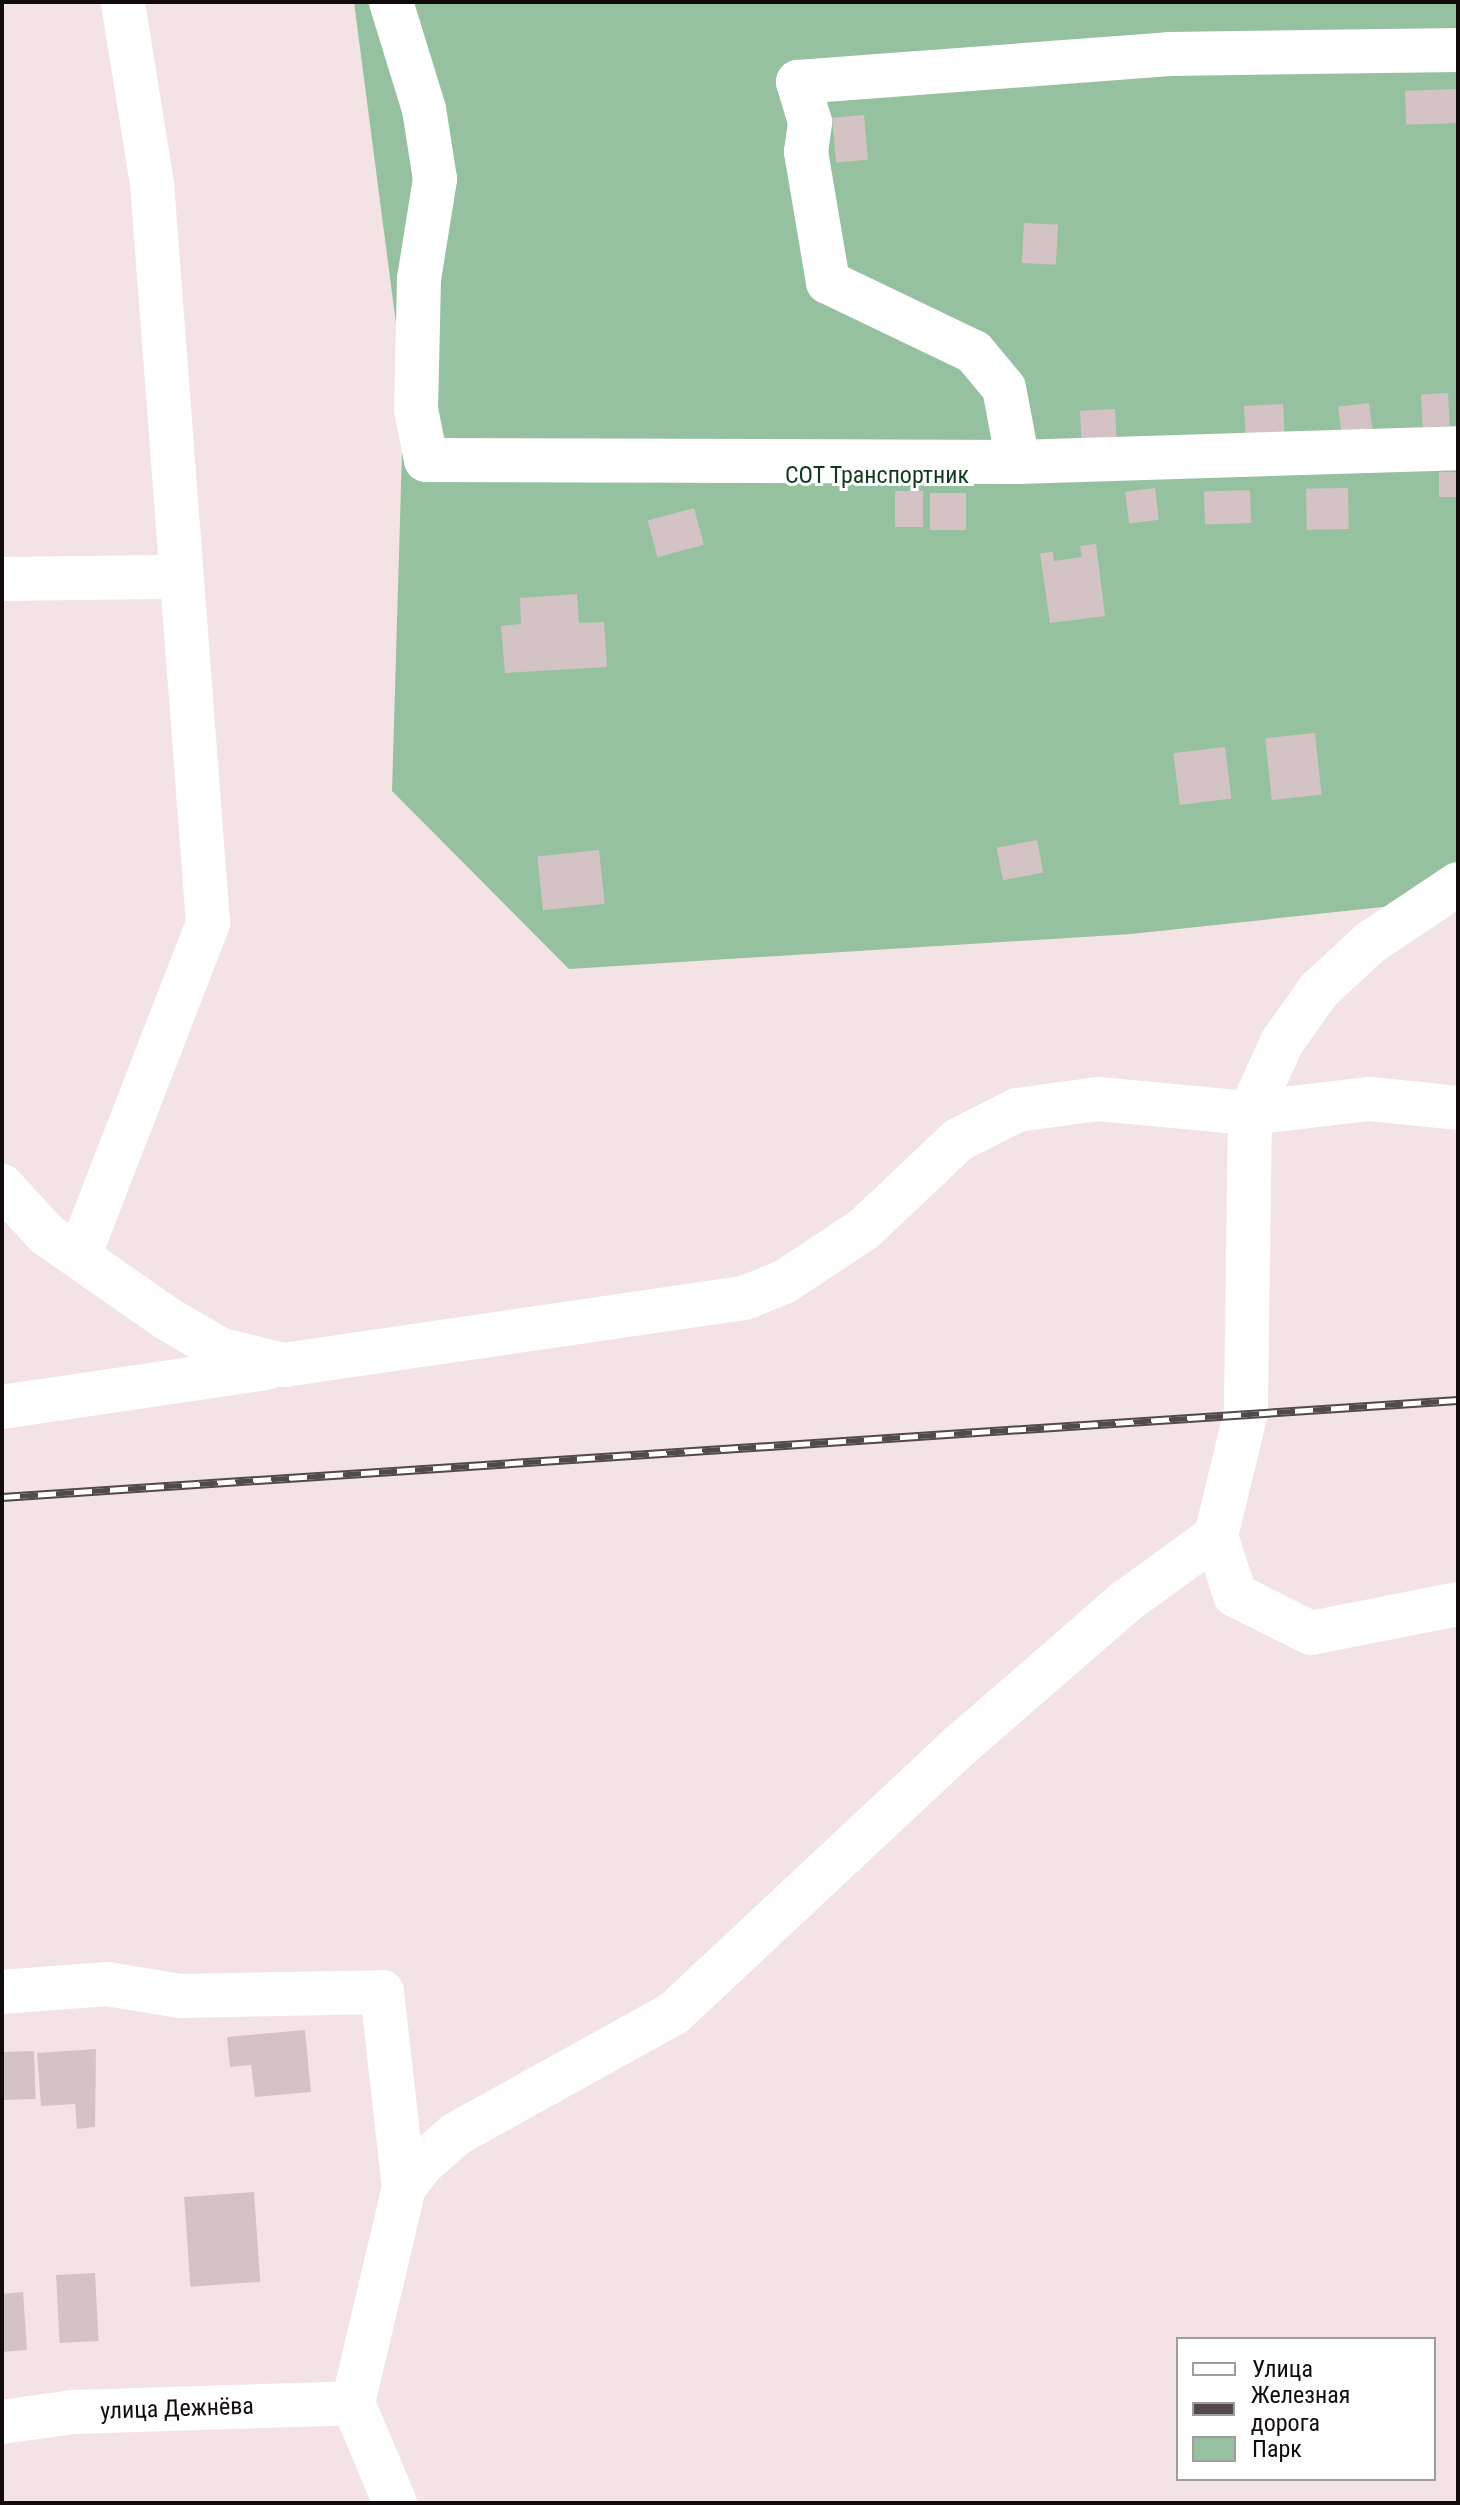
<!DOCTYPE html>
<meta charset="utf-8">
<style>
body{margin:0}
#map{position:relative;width:1460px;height:2505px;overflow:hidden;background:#f4e3e5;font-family:"Roboto Condensed",sans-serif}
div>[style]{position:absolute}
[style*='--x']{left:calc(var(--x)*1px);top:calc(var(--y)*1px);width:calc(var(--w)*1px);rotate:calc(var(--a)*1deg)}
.green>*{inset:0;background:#96c1a1}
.building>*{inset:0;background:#d4c3c5;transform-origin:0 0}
.minor>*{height:44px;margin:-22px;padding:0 22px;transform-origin:22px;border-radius:22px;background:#fff}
.rail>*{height:9px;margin-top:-4.5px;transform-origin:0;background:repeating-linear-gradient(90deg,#fff 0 18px,#52494a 0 36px);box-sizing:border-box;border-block:2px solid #52494a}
span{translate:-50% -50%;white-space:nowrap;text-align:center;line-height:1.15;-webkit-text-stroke:6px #fff;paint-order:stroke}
.park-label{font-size:24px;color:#11381f}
.street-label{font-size:24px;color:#110b0c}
.frame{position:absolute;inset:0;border:4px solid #110b0c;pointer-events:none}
.legend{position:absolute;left:1176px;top:2337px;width:260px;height:144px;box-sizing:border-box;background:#fff;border:2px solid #a09d9e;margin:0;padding:10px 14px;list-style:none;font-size:24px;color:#110b0c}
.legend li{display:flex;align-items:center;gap:16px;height:40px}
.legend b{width:40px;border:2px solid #a09d9e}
</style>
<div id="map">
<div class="green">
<div style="clip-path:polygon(354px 2px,1458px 2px,1458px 899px,1131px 934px,569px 969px,392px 791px,404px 385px)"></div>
</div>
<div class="building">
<div style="left:1457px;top:89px;width:34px;height:52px;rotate:88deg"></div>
<div style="left:864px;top:115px;width:45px;height:32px;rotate:85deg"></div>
<div style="left:1024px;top:223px;width:34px;height:40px;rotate:3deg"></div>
<div style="left:1448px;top:393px;width:33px;height:27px;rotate:87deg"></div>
<div style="left:1369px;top:403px;width:35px;height:31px;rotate:83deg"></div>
<div style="left:1283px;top:404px;width:36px;height:39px;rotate:87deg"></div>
<div style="left:1115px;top:409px;width:37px;height:35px;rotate:87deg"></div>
<div style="left:1458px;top:472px;width:25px;height:19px;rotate:90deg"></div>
<div style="left:1155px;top:488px;width:32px;height:30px;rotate:83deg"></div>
<div style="left:1348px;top:488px;width:41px;height:42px;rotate:89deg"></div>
<div style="left:1250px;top:490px;width:33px;height:46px;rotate:88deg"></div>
<div style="left:895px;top:491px;width:28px;height:36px"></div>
<div style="left:930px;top:493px;width:36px;height:37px"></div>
<div style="left:694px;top:508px;width:38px;height:48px;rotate:75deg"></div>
<div style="clip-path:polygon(1096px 544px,1105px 616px,1050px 623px,1040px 553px,1053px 552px,1054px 561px,1082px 557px,1080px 546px)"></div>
<div style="clip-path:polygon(577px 594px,579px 623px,604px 622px,607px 667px,505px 673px,501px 626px,521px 624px,520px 598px)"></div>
<div style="left:1315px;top:733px;width:62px;height:50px;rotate:84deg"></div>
<div style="left:1225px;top:747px;width:52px;height:52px;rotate:83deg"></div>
<div style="left:1037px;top:840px;width:33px;height:41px;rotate:79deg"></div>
<div style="left:599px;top:850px;width:54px;height:62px;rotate:84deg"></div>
<div style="clip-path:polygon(305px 2030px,311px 2092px,255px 2097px,251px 2065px,230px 2067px,227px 2037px)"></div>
<div style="clip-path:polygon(96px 2049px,95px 2127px,77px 2129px,75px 2104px,41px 2106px,37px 2053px)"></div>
<div style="left:34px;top:2051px;width:48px;height:32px;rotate:88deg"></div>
<div style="left:254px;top:2192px;width:90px;height:70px;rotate:86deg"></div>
<div style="left:95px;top:2273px;width:68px;height:39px;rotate:87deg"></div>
<div style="clip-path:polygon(23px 2292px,27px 2350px,2px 2352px,2px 2294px)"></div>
</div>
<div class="minor">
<div style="--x:391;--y:2;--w:112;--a:72.9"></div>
<div style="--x:424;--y:109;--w:71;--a:81.1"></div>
<div style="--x:435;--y:179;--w:101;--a:99.1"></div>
<div style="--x:419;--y:279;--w:130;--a:91.3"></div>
<div style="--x:416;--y:409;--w:52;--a:78.9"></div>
<div style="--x:426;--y:460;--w:592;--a:0.19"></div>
<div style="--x:1018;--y:462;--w:440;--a:-1.8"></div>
<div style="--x:1018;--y:462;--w:75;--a:-100.7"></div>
<div style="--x:1004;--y:388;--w:47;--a:-129.8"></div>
<div style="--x:974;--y:352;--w:162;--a:-154.4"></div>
<div style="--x:828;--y:282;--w:132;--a:-99.6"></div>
<div style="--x:806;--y:152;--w:30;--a:-82"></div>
<div style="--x:810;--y:122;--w:42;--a:-106.7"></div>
<div style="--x:798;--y:82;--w:372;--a:-4.3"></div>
<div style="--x:1169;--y:54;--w:289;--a:-0.8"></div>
<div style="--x:2;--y:579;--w:176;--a:-0.7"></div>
<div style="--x:1458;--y:884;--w:105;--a:146.3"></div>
<div style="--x:1371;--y:942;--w:71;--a:137.3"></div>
<div style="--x:1319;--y:990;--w:64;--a:125.4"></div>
<div style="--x:1282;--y:1042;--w:78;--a:114.3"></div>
<div style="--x:1250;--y:1113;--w:299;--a:90.8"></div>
<div style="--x:1246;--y:1412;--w:128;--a:103.6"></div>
<div style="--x:1216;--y:1536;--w:62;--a:72.1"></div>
<div style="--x:1235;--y:1595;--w:85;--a:26.6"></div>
<div style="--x:1311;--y:1633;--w:150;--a:-11.2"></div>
<div style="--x:2;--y:1186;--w:65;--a:47.5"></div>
<div style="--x:46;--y:1234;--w:149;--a:34.9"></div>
<div style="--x:168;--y:1319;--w:61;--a:30.3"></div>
<div style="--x:221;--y:1350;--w:65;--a:13.4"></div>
<div style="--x:284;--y:1365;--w:465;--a:-8.3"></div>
<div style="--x:744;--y:1298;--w:43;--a:-21.8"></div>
<div style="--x:784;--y:1282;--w:96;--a:-33.5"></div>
<div style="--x:864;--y:1229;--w:129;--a:-43.4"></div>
<div style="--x:958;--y:1140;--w:66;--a:-27"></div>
<div style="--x:1017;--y:1110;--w:82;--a:-7.7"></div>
<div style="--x:1098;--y:1099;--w:153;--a:5.3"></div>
<div style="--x:1250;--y:1113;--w:121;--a:-6.7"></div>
<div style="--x:1370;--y:1099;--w:88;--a:5.8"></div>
<div style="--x:79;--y:1256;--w:357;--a:-68.8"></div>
<div style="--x:208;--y:923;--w:741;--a:-94.33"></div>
<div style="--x:152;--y:184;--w:184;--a:-99.1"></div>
<div style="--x:2;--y:1407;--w:267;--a:-8.4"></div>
<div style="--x:2;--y:1992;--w:105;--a:-4.4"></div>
<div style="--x:107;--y:1984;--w:74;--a:9.3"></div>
<div style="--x:180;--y:1996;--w:202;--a:-1.1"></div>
<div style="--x:382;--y:1992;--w:196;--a:83.6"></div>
<div style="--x:353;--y:2403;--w:222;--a:-76.7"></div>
<div style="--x:404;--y:2187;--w:29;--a:-52"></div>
<div style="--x:422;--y:2164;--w:45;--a:-41.4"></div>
<div style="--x:456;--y:2134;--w:249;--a:-29"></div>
<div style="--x:674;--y:2013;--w:396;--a:-43.1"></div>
<div style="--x:963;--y:1743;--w:215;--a:-41"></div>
<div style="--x:1125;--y:1602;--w:112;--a:-36"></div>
<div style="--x:353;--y:2403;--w:108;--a:67.2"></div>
<div style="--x:2;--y:2422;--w:72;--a:-8"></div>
<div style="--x:73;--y:2412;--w:280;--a:-1.8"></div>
</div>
<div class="rail">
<div style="--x:2;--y:1497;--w:1459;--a:-3.81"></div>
</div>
<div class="park-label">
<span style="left:877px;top:476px">СОТ Транспортник</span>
</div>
<div class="street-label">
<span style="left:177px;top:2409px;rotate:-2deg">улица Дежнёва</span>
</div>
<div class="frame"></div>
<ul class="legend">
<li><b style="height:10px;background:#fff"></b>Улица</li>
<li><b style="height:10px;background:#52494a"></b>Железная дорога</li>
<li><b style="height:22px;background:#96c1a1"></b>Парк</li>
</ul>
</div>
